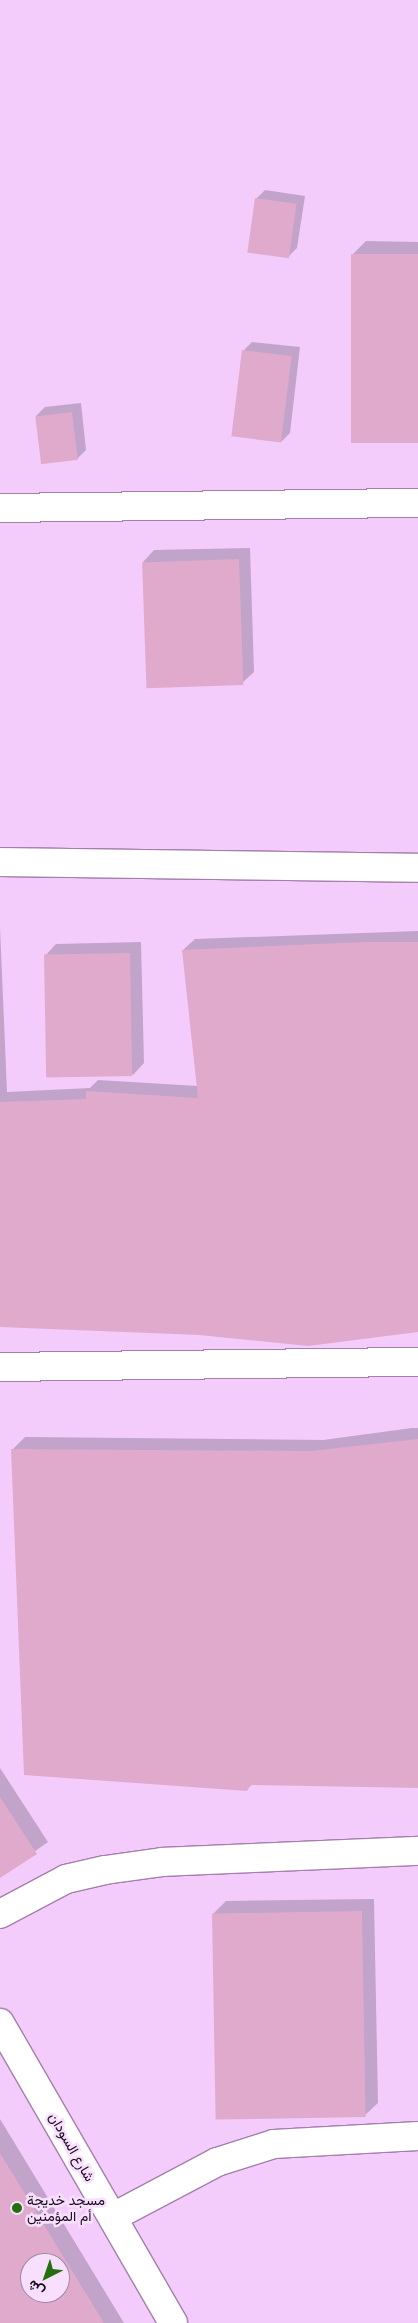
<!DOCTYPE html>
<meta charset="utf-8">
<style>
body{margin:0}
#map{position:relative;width:418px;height:2323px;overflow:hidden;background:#f3ccfc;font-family:Mulish,Vazirmatn,sans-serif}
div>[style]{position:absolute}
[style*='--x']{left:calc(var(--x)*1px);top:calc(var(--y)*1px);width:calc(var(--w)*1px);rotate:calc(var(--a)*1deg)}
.shadow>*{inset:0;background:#0003}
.building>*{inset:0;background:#e0aacd;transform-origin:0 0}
.roads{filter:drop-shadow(1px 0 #a47fac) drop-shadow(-1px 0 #a47fac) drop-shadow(0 1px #a47fac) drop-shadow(0 -1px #a47fac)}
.minor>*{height:28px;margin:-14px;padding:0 14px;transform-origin:14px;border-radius:14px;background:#fff}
.secondary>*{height:28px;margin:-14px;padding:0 14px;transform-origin:14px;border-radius:14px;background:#fff}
.dots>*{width:14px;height:14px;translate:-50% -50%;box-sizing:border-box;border:2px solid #f7dffd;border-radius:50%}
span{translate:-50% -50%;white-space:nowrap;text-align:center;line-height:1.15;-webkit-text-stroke:5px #f7dffd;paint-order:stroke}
.street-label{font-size:14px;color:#180b1b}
.poi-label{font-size:14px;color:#180b1b}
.left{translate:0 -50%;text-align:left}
.north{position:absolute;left:20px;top:2253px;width:50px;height:50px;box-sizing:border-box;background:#f7dffd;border:1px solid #9e8aa3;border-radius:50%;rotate:221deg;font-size:14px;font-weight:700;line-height:20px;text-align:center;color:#180b1b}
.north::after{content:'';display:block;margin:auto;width:18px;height:22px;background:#256e0e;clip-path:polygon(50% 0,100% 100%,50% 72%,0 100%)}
</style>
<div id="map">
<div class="shadow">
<div style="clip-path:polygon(265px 190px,305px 196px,297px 248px,288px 257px,256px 199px)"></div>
<div style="clip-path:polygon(366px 241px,418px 242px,418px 443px,353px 254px)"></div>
<div style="clip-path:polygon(252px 342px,300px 347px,290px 433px,281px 442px,244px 350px)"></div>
<div style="clip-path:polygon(81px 403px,86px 450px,77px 459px,36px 416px,45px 407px)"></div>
<div style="clip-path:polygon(250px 548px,254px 672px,242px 683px,143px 562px,154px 550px)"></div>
<div style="clip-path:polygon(0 927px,7px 1092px,90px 1088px,98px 1080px,198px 1086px,183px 950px,195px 939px,418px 931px,418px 1331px,199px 1334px,0 1326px)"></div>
<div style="clip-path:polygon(141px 942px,144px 1063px,133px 1075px,45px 956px,56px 944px)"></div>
<div style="clip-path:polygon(412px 1428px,418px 1428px,418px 1785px,253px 1783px,247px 1790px,12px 1450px,25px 1437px,323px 1440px)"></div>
<div style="clip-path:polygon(0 1768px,48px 1842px,0 1876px)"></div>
<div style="clip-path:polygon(374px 1899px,378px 2103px,365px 2115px,213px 1914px,226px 1901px)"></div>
<div style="clip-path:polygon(evenodd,0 2119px,124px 2323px,0 2323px,0 2119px,30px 2263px,60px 2263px,60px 2293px,30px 2293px,30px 2263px)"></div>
</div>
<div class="building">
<div style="left:255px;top:198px;width:42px;height:55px;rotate:8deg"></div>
<div style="left:351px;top:254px;width:67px;height:189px"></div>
<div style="left:242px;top:350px;width:50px;height:87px;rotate:7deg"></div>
<div style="left:72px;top:412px;width:48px;height:37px;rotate:83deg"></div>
<div style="left:239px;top:559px;width:126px;height:97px;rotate:88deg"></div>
<div style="clip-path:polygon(365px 942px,418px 942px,418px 1332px,308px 1346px,199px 1335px,0 1327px,0 1102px,86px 1099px,86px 1091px,198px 1098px,182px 950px)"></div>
<div style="left:130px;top:953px;width:123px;height:86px;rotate:89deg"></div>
<div style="clip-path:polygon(418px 1439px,418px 1788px,250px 1785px,247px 1791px,24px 1775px,11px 1449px,311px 1451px)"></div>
<div style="clip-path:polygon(0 1797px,37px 1854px,0 1878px)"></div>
<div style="left:362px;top:1911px;width:206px;height:150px;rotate:89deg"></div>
<div style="clip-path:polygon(evenodd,0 2153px,104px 2323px,0 2323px,0 2153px,30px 2263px,60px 2263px,60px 2293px,30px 2293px,30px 2263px)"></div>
</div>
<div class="roads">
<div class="minor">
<div style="--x:0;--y:508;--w:418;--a:-0.7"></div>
<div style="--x:0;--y:862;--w:418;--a:0.8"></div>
<div style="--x:0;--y:1367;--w:418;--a:-0.7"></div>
<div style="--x:0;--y:1914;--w:75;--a:-27.9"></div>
<div style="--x:66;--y:1879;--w:40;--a:-13"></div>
<div style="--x:105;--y:1870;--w:59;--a:-7.9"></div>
<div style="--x:163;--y:1862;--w:255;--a:-2.5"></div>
<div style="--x:113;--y:2217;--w:118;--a:-27.9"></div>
<div style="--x:217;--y:2162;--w:60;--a:-17.5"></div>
<div style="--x:274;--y:2144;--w:144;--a:-3.2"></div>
</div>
<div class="secondary">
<div style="--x:0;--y:2023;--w:346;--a:60"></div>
</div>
</div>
<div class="dots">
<div style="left:17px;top:2208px;background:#256e0e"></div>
</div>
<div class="street-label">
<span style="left:72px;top:2147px;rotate:60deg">شارع السودان</span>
</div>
<div class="poi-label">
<span class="left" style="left:27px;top:2208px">مسجد خديجة<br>أم المؤمنين</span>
</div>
<div class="north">ش</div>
</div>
